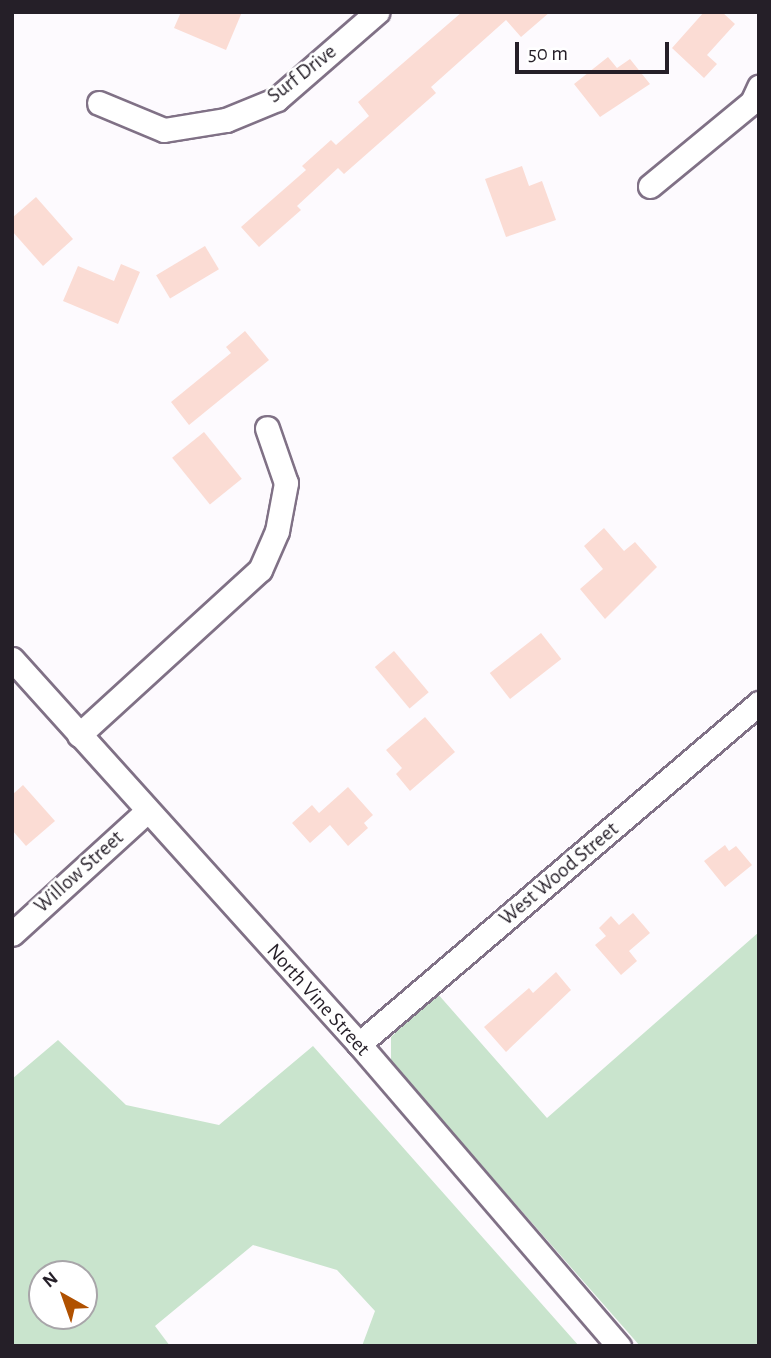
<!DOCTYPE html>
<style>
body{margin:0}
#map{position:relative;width:771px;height:1358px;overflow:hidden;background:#fdfafe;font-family:"Alegreya Sans",sans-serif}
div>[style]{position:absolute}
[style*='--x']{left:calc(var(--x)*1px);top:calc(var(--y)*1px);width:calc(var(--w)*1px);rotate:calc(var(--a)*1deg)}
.green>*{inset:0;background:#c9e4cd}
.building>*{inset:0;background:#fbdcd4;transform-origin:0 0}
.roads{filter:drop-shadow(2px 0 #807186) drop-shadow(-2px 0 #807186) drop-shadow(0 2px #807186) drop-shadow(0 -2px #807186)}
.minor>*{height:23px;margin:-11.5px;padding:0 11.5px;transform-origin:11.5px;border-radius:11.5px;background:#fff}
span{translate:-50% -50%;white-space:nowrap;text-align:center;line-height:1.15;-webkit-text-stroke:5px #fff;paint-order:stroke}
.street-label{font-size:21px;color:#251f28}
.frame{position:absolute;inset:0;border:14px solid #251f28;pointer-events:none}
.north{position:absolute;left:28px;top:1260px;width:70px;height:70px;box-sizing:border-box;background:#fff;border:2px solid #a8a5a9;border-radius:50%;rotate:320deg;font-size:19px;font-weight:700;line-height:28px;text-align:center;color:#251f28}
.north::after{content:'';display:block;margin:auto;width:24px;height:32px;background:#b05100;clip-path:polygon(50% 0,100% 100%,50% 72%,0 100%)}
.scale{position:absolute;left:515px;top:42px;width:154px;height:32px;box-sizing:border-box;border:4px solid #251f28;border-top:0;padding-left:9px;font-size:21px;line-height:24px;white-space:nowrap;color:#251f28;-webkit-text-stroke:5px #fff;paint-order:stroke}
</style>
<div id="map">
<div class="green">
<div style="clip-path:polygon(759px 932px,759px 1346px,640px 1346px,391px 1062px,391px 1037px,437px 993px,547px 1118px)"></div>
<div style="clip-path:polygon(evenodd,58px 1040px,126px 1105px,219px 1125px,313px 1046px,579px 1346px,362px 1346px,375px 1311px,337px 1270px,253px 1245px,155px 1326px,170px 1346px,12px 1346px,12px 1079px,58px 1040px,42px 1274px,84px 1274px,84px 1316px,42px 1316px,42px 1274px)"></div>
</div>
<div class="building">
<div style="clip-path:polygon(181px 12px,242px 12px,226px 50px,174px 28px)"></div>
<div style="clip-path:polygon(462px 12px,550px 12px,521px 37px,506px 20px,431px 87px,436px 93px,344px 174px,338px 168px,297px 206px,301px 210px,259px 247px,241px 227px,306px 170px,302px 166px,331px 140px,336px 145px,369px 116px,358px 102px)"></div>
<div style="clip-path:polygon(704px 12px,722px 12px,735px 24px,707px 55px,717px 64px,704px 78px,672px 48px)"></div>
<div style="clip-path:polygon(608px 57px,617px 68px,630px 59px,650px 84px,600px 117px,574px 84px)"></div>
<div style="clip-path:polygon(522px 166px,529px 186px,542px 181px,556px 220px,506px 237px,485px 179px)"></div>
<div style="clip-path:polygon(36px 197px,73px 239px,43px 266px,12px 231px,12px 218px)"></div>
<div style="left:205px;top:246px;width:27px;height:57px;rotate:59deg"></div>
<div style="clip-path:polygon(121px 264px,140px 272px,118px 324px,63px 301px,78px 266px,114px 281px)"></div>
<div style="clip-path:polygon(245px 331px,269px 360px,189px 425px,171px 402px,231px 353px,226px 347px)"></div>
<div style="left:204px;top:432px;width:60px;height:41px;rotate:51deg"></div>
<div style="clip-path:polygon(604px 528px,624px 551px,635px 542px,657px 567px,605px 619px,580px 589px,603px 569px,584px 546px)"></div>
<div style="left:541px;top:633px;width:33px;height:65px;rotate:52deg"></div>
<div style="left:394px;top:651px;width:54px;height:25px;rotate:50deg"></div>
<div style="clip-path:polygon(425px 717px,455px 752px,410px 791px,396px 774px,402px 768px,386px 750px)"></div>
<div style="clip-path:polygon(23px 785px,55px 821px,26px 846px,12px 830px,12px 795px)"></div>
<div style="clip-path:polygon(348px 787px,373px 815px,364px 823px,368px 828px,348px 846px,330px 825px,310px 843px,292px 823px,312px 805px,319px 813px)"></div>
<div style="clip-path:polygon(725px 845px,729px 851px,736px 846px,752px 865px,725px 887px,704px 861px)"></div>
<div style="clip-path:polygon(633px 913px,650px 933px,629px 951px,637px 961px,621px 975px,595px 945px,606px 936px,599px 928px,611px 916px,619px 925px)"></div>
<div style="clip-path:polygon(556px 972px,571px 990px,506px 1052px,484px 1027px,529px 988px,533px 993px)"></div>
</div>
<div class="roads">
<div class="minor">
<div style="--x:99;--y:103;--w:70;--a:22.6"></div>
<div style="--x:164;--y:130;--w:63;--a:-9.2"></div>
<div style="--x:226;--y:120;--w:55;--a:-22.4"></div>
<div style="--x:277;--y:99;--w:133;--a:-41"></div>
<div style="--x:650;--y:186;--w:132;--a:-39.5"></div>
<div style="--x:752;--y:102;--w:17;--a:-65"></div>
<div style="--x:12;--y:659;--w:518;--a:47.97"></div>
<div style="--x:359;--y:1044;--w:399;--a:49.3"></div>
<div style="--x:79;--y:735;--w:245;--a:-42.4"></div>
<div style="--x:260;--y:570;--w:43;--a:-66.4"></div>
<div style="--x:277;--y:531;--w:49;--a:-79.4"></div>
<div style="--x:286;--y:483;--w:58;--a:-109.1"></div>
<div style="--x:12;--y:934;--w:183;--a:-42.3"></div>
<div style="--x:359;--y:1044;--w:526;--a:-40.45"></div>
</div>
</div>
<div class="street-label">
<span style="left:302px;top:74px;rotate:-38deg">Surf Drive</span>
<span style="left:79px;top:872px;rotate:-42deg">Willow Street</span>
<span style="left:559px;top:874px;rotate:-40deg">West Wood Street</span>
<span style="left:318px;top:1000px;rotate:48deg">North Vine Street</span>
</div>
<div class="frame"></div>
<div class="north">N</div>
<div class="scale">50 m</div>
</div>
